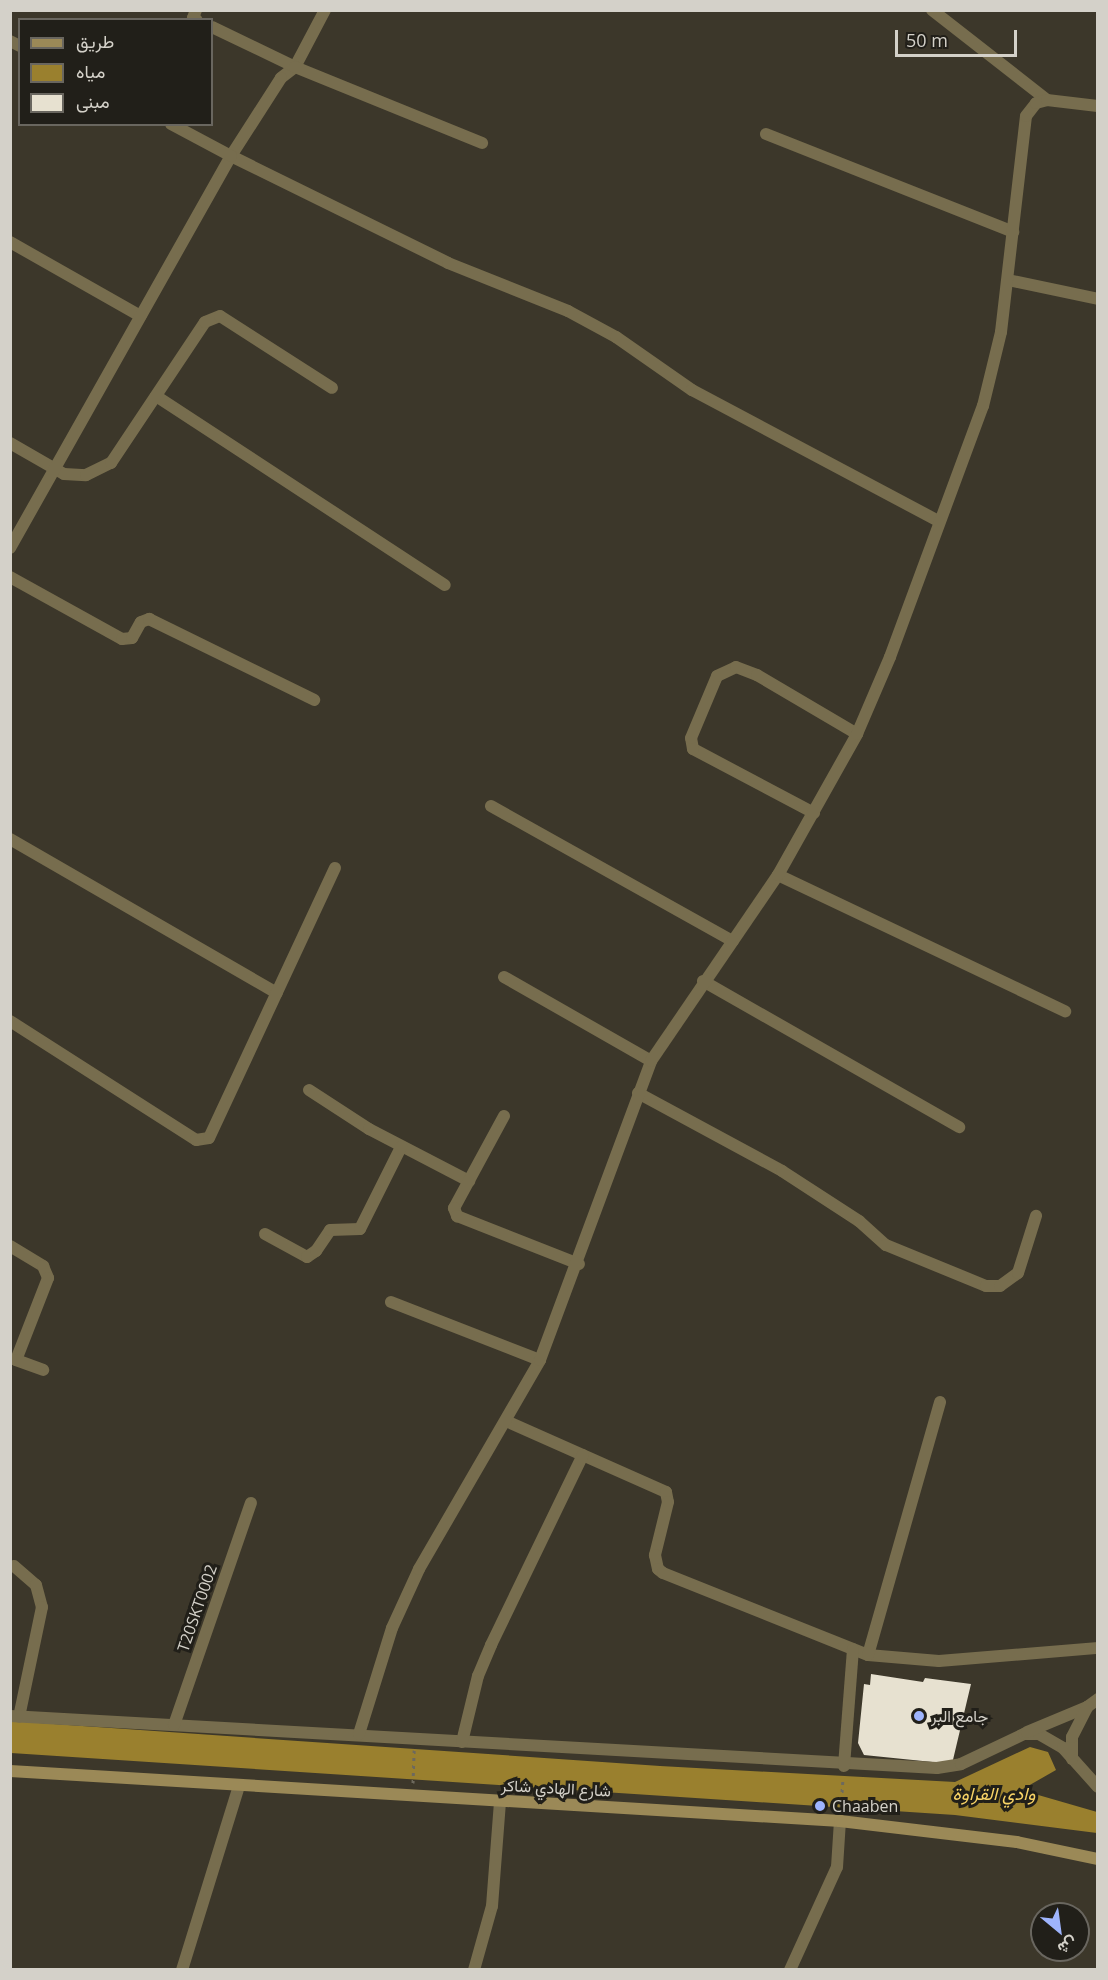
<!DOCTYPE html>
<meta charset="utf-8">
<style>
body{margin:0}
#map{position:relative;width:1108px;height:1980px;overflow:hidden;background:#3c372a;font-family:"Open Sans",Vazirmatn,sans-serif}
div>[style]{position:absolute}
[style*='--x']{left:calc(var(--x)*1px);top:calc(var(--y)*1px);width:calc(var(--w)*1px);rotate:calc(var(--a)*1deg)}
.water>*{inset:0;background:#9a802e}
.building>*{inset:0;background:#e7e1d0}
.path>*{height:3px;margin-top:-1.5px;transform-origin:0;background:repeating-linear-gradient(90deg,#6d695d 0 3px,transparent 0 7.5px)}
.street>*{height:12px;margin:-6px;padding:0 6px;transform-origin:6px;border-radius:6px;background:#776d4e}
.secondary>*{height:12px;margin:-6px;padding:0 6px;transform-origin:6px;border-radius:6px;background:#9b8957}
.dots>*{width:16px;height:16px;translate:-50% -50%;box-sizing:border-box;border:3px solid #211f19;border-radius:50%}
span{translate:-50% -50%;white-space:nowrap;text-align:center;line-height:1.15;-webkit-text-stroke:6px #211f19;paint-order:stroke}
.street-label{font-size:16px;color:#d4d1c9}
.poi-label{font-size:16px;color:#d4d1c9}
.left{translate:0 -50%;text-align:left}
.water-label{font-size:18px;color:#f9d466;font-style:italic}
.frame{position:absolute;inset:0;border:12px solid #d4d1c9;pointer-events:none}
.legend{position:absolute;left:18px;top:18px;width:195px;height:108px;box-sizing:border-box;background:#211f19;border:2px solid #69665f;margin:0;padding:8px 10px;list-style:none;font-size:18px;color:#d4d1c9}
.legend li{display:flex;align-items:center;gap:12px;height:30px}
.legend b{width:30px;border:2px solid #69665f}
.north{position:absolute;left:1030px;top:1902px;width:60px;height:60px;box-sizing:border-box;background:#211f19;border:2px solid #69665f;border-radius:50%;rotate:151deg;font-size:16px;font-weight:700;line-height:24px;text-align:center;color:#d4d1c9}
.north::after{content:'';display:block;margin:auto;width:21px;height:27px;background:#9eb4fd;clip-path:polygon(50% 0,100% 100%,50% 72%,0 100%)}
.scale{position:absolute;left:895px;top:30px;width:122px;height:27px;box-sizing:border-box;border:3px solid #d4d1c9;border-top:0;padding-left:8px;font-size:18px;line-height:21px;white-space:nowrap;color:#d4d1c9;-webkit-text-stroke:4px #211f19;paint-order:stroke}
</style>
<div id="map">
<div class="water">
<div style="clip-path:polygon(10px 1721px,660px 1766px,955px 1782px,1030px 1747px,1048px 1752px,1056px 1770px,1021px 1790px,1097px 1812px,1097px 1833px,955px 1815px,11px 1753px)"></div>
</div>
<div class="building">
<div style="clip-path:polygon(871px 1674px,923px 1682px,925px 1678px,971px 1684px,952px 1764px,864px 1755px,858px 1743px,864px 1684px,870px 1685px)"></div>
</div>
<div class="path">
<div style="--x:413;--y:1783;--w:33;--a:-88"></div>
<div style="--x:841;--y:1807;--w:29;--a:-86"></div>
</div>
<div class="street">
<div style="--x:196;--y:10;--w:9;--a:111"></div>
<div style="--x:193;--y:18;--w:4;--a:27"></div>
<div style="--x:325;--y:10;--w:64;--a:117.8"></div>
<div style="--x:295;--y:67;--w:18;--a:142"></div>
<div style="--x:281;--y:78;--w:93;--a:122.7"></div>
<div style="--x:231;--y:156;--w:242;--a:26.2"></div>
<div style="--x:448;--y:263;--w:129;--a:21.8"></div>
<div style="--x:568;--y:311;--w:55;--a:28.4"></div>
<div style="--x:616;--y:337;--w:93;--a:34.9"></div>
<div style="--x:692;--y:390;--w:279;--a:28"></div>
<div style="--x:932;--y:10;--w:146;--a:38"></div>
<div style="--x:212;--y:27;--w:92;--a:25.7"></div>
<div style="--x:295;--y:67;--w:202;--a:22.1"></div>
<div style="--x:10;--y:41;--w:11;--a:27"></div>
<div style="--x:766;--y:134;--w:266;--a:21.6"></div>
<div style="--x:10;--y:242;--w:150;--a:29.6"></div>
<div style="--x:1008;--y:280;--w:92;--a:11.9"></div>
<div style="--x:156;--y:396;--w:345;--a:33.2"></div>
<div style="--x:10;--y:443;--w:62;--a:29.9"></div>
<div style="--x:64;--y:474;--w:22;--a:3"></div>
<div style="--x:86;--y:475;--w:28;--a:-26"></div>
<div style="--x:111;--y:463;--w:169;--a:-56.3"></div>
<div style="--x:205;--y:322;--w:16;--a:-22"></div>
<div style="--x:220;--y:316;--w:133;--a:32.7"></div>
<div style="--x:10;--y:548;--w:450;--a:-60.6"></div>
<div style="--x:231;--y:156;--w:68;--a:-151.9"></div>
<div style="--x:10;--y:577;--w:128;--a:29"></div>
<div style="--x:122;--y:639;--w:10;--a:-6"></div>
<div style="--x:132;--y:638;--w:18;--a:-61"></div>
<div style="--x:141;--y:622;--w:9;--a:-21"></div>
<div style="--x:149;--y:619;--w:184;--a:26.1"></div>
<div style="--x:491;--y:806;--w:277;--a:29.2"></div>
<div style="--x:814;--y:813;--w:137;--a:-152.1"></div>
<div style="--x:693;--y:749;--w:11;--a:-100"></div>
<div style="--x:691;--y:738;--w:67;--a:-67.2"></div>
<div style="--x:717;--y:676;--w:21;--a:-25"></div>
<div style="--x:736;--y:667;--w:22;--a:21"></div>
<div style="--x:757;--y:675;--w:116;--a:30.5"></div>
<div style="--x:10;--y:839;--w:308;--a:30"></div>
<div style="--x:778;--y:875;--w:318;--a:25.4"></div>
<div style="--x:504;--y:977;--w:169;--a:29.7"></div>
<div style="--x:703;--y:981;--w:295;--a:29.7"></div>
<div style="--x:10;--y:1021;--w:221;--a:32.6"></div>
<div style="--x:196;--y:1140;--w:13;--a:-9"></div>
<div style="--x:209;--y:1138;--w:298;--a:-65"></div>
<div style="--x:309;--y:1090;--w:72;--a:33"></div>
<div style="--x:369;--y:1129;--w:113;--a:27.5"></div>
<div style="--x:638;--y:1093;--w:164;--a:28.4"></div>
<div style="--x:782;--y:1171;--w:92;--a:33"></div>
<div style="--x:859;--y:1221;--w:36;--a:42"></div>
<div style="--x:886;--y:1245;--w:108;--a:22.3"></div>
<div style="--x:986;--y:1286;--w:14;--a:0"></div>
<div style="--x:1000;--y:1286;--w:22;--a:-36"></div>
<div style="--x:1018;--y:1273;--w:60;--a:-72.5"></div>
<div style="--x:504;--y:1116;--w:105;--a:118.5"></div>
<div style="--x:454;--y:1208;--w:9;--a:69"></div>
<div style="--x:457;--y:1216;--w:131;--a:21.5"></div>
<div style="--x:265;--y:1234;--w:48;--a:28.7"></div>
<div style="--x:307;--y:1257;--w:11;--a:-34"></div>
<div style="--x:316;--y:1251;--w:25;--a:-56"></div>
<div style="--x:330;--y:1230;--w:30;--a:-2"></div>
<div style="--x:360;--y:1229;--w:92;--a:-63.4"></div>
<div style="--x:10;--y:1246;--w:39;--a:31"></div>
<div style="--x:43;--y:1266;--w:13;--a:67"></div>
<div style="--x:48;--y:1278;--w:88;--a:111.3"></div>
<div style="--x:16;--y:1360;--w:29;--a:20"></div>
<div style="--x:391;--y:1302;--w:160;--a:21.3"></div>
<div style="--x:506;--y:1421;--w:175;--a:23.9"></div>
<div style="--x:666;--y:1492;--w:10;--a:79"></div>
<div style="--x:668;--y:1502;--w:55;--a:103.8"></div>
<div style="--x:655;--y:1555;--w:14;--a:78"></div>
<div style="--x:658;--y:1569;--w:6;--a:39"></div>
<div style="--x:663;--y:1573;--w:221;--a:21.8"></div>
<div style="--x:868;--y:1655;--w:71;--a:4.8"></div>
<div style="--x:939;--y:1661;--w:160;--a:-4.7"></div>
<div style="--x:14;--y:1566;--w:29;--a:41"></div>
<div style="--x:36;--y:1585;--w:23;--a:75"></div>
<div style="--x:42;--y:1607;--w:112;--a:101.8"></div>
<div style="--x:868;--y:1655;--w:263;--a:-74.1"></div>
<div style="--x:10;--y:1716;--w:928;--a:3.21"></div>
<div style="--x:937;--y:1768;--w:24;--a:-9"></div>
<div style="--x:961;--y:1764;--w:70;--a:-25.5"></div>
<div style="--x:1024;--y:1734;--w:15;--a:0"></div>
<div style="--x:1039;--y:1734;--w:28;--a:30"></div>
<div style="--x:1063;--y:1748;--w:52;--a:48.1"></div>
<div style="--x:174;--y:1725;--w:235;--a:-70.9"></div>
<div style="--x:1027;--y:1732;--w:65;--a:-22.6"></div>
<div style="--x:1087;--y:1707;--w:14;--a:-36"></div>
<div style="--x:359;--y:1734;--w:111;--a:-72.7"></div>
<div style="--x:392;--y:1628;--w:65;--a:-65.4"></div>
<div style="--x:419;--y:1569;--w:241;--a:-59.9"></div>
<div style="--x:540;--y:1360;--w:319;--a:-69.6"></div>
<div style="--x:651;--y:1061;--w:225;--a:-55.7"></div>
<div style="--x:778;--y:875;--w:162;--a:-60.7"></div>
<div style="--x:857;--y:734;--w:84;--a:-66.8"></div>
<div style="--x:890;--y:657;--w:268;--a:-69.7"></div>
<div style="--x:983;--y:406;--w:76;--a:-76.3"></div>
<div style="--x:1001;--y:332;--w:217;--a:-83.4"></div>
<div style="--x:1026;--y:116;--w:16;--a:-52"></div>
<div style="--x:1036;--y:103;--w:11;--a:-15"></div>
<div style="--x:1047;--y:100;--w:51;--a:6.7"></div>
<div style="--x:462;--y:1742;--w:68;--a:-76.4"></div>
<div style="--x:478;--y:1676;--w:34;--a:-67"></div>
<div style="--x:491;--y:1645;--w:211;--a:-64.2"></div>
<div style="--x:1072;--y:1759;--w:22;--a:-90"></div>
<div style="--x:1072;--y:1737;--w:34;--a:-63"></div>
<div style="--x:844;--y:1766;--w:117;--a:-85.6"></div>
<div style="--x:182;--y:1970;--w:193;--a:-72.8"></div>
<div style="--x:474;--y:1970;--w:66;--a:-74.3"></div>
<div style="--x:492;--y:1906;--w:105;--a:-85.6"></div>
<div style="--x:790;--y:1970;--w:113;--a:-65.5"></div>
<div style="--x:837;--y:1867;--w:46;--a:-86.3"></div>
</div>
<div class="secondary">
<div style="--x:10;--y:1771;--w:832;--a:3.45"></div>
<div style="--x:840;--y:1821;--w:178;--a:6.8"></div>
<div style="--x:1017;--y:1842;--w:83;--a:11.9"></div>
</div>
<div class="dots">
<div style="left:919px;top:1716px;background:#9eb4fd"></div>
<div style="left:820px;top:1806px;background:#9eb4fd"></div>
</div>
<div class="street-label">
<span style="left:197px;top:1608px;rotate:-71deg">T20SKT0002</span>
<span style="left:556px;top:1788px;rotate:3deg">شارع الهادي شاكر</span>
</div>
<div class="poi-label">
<span class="left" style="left:931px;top:1716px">جامع البر</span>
<span class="left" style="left:832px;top:1806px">Chaaben</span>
</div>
<div class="water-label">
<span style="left:994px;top:1793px">وادي القراوة</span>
</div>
<div class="frame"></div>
<ul class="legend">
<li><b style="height:8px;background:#9b8957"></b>طريق</li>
<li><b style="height:16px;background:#9a802e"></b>مياه</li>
<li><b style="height:16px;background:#e7e1d0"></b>مبنى</li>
</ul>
<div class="north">ش</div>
<div class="scale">50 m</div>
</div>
